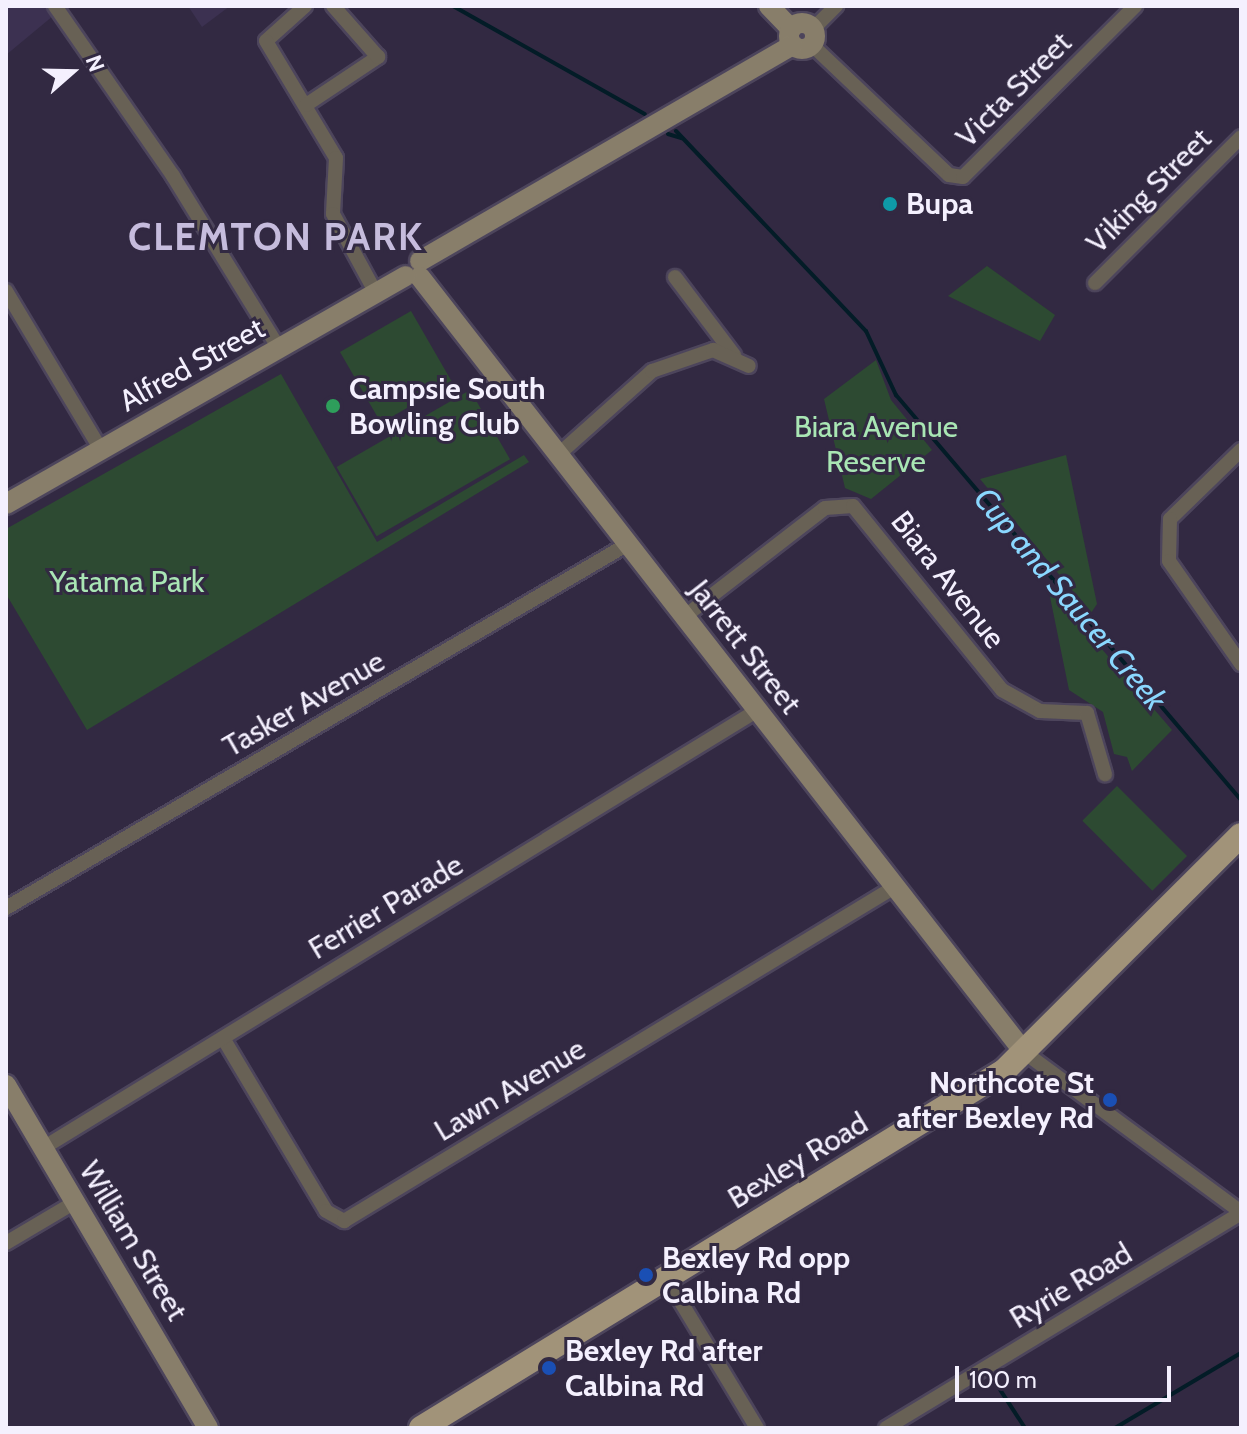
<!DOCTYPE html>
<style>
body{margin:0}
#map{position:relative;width:1247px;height:1434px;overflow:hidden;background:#322942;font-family:Cabin,sans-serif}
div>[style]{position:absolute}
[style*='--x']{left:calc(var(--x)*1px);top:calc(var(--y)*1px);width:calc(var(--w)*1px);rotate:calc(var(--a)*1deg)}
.built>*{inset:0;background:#3c3151}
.green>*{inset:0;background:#2d4a32;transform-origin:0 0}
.stream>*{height:4px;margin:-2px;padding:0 2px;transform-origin:2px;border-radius:2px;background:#031c27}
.roads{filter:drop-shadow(2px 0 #4d455c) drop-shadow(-2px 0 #4d455c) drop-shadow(0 2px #4d455c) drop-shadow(0 -2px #4d455c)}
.street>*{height:14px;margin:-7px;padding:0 7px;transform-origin:7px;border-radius:7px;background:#686155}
.secondary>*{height:20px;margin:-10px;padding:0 10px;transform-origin:10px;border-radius:10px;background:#887e6a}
.secondary>.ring{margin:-10px;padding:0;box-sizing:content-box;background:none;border:20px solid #887e6a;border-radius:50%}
.primary>*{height:24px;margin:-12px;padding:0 12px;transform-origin:12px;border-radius:12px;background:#a19379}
.dots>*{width:22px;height:22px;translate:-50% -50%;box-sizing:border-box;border:4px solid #322942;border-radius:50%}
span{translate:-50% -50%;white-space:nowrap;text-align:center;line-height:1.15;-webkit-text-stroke:6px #322942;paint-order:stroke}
.street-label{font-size:30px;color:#f4f0fe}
.poi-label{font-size:30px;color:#f4f0fe;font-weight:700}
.left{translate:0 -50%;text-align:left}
.right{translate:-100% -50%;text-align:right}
.park-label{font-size:30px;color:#a9e6b4}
.water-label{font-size:32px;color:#8ad8ff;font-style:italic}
.district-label{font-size:38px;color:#c6bcdd;font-weight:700;letter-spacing:2px}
.frame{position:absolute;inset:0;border:8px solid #f4f0fe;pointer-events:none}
.north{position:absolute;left:32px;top:32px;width:80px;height:80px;-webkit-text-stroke:6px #322942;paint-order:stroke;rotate:70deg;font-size:22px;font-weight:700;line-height:32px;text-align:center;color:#f4f0fe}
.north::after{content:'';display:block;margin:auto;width:28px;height:36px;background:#f4f0fe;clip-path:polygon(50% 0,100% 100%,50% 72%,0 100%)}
.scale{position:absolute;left:955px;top:1366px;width:216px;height:36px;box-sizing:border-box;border:4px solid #f4f0fe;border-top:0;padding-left:10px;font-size:24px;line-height:28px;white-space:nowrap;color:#f4f0fe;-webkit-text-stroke:6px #322942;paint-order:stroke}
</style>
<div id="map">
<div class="built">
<div style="clip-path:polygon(6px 6px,65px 6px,6px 55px)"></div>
<div style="clip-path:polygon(188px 6px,230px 6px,202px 27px)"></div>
</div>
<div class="green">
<div style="clip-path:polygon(987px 266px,1055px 315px,1040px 341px,948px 296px)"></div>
<div style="left:411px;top:311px;width:82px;height:82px;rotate:60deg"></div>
<div style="clip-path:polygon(876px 360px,891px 400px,932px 450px,871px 499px,845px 488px,824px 399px)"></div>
<div style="clip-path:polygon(281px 374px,377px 542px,524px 455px,529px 462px,87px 730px,6px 594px,6px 529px)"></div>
<div style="left:470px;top:390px;width:80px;height:154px;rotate:60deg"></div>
<div style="clip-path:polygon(1066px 455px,1097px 604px,1091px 613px,980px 479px)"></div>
<div style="clip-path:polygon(1048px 587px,1172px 730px,1132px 771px,1127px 757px,1114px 754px,1103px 712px,1069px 690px)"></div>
<div style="left:1117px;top:786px;width:99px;height:49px;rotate:45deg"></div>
</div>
<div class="stream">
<div style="--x:453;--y:6;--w:220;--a:29.4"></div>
<div style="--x:676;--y:131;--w:276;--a:46.5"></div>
<div style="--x:866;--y:331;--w:71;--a:64.9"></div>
<div style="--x:896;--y:395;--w:532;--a:49.57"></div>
<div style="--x:668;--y:134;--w:14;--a:17"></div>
<div style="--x:997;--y:1385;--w:51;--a:56.9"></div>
<div style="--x:1115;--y:1428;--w:147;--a:-30.8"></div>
</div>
<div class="roads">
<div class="street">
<div style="--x:55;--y:6;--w:207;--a:55.2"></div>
<div style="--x:173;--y:176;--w:204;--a:58.4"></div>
<div style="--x:305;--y:6;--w:52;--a:138.1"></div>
<div style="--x:266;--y:41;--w:136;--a:59.1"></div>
<div style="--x:336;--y:158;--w:56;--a:93.1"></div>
<div style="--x:333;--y:214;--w:92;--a:61.5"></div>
<div style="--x:813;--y:29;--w:33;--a:-45"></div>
<div style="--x:812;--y:45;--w:189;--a:43.5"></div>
<div style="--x:949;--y:175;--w:14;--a:8"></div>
<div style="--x:963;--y:177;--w:243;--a:-44.8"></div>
<div style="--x:306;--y:105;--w:87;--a:-33.7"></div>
<div style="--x:378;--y:57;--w:68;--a:-131.4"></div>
<div style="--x:675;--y:277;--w:98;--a:52.9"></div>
<div style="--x:1095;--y:283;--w:206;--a:-45"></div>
<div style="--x:6;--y:291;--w:185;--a:59.1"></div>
<div style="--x:1241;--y:450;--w:99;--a:135.8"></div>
<div style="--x:1170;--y:519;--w:42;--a:91.4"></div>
<div style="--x:1169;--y:561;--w:126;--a:55"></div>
<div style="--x:559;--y:454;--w:125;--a:-41.7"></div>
<div style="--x:652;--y:371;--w:65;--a:-19"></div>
<div style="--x:713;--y:350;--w:39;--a:24"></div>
<div style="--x:684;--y:617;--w:178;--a:-37.7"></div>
<div style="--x:825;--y:508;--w:28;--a:-4"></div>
<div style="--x:853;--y:506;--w:237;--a:51"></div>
<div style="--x:1002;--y:690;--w:43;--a:28.9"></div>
<div style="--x:1040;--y:711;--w:47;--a:2.4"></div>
<div style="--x:1087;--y:713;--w:64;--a:73.6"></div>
<div style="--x:6;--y:908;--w:721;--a:-30.34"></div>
<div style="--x:223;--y:1038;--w:201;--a:59.2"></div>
<div style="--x:326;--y:1211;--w:21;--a:29"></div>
<div style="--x:344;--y:1221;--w:642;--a:-31.24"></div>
<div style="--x:1024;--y:1052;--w:270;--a:36.4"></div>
<div style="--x:43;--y:1148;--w:836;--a:-31.5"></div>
<div style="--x:6;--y:1243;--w:80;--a:-30.7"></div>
<div style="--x:667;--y:1279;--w:174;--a:58.9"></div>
<div style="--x:886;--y:1428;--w:415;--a:-31.2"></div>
</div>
<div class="secondary">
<div style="--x:769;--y:6;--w:32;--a:46"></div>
<div class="ring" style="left:789px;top:23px;width:6px;height:6px"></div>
<div style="--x:420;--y:261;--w:431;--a:-30.1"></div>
<div style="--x:420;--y:277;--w:983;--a:52.07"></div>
<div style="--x:6;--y:504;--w:460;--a:-29.7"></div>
<div style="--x:6;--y:1085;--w:398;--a:59.5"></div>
</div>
<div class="primary">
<div style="--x:421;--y:1428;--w:684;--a:-31.48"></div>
<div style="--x:1004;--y:1071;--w:334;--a:-44.9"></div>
</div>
</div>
<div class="dots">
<div style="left:890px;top:204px;background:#0f9aa8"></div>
<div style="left:333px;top:406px;background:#2e9e5b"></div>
<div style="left:1110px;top:1100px;background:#1a4fb4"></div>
<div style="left:646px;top:1275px;background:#1a4fb4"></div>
<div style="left:549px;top:1368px;background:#1a4fb4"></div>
</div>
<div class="street-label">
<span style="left:1014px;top:90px;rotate:-45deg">Victa Street</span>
<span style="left:1149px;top:191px;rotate:-45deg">Viking Street</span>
<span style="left:192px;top:365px;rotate:-29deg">Alfred Street</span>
<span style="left:948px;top:580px;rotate:52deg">Biara Avenue</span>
<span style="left:745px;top:647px;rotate:52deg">Jarrett Street</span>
<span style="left:304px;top:704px;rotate:-30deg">Tasker Avenue</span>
<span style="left:386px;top:907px;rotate:-31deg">Ferrier Parade</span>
<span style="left:510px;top:1090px;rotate:-31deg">Lawn Avenue</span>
<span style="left:798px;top:1161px;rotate:-31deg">Bexley Road</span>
<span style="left:133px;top:1241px;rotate:59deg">William Street</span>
<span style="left:1071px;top:1286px;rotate:-31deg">Ryrie Road</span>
</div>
<div class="poi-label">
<span class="left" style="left:906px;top:204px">Bupa</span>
<span class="left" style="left:349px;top:406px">Campsie South<br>Bowling Club</span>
<span class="right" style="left:1094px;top:1100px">Northcote St<br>after Bexley Rd</span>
<span class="left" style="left:662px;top:1275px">Bexley Rd opp<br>Calbina Rd</span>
<span class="left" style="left:565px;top:1368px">Bexley Rd after<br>Calbina Rd</span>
</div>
<div class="park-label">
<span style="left:876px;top:444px">Biara Avenue<br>Reserve</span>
<span style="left:127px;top:582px">Yatama Park</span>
</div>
<div class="water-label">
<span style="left:1070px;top:599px;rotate:50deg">Cup and Saucer Creek</span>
</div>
<div class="district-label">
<span style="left:276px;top:237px">CLEMTON PARK</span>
</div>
<div class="frame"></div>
<div class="north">N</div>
<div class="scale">100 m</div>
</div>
